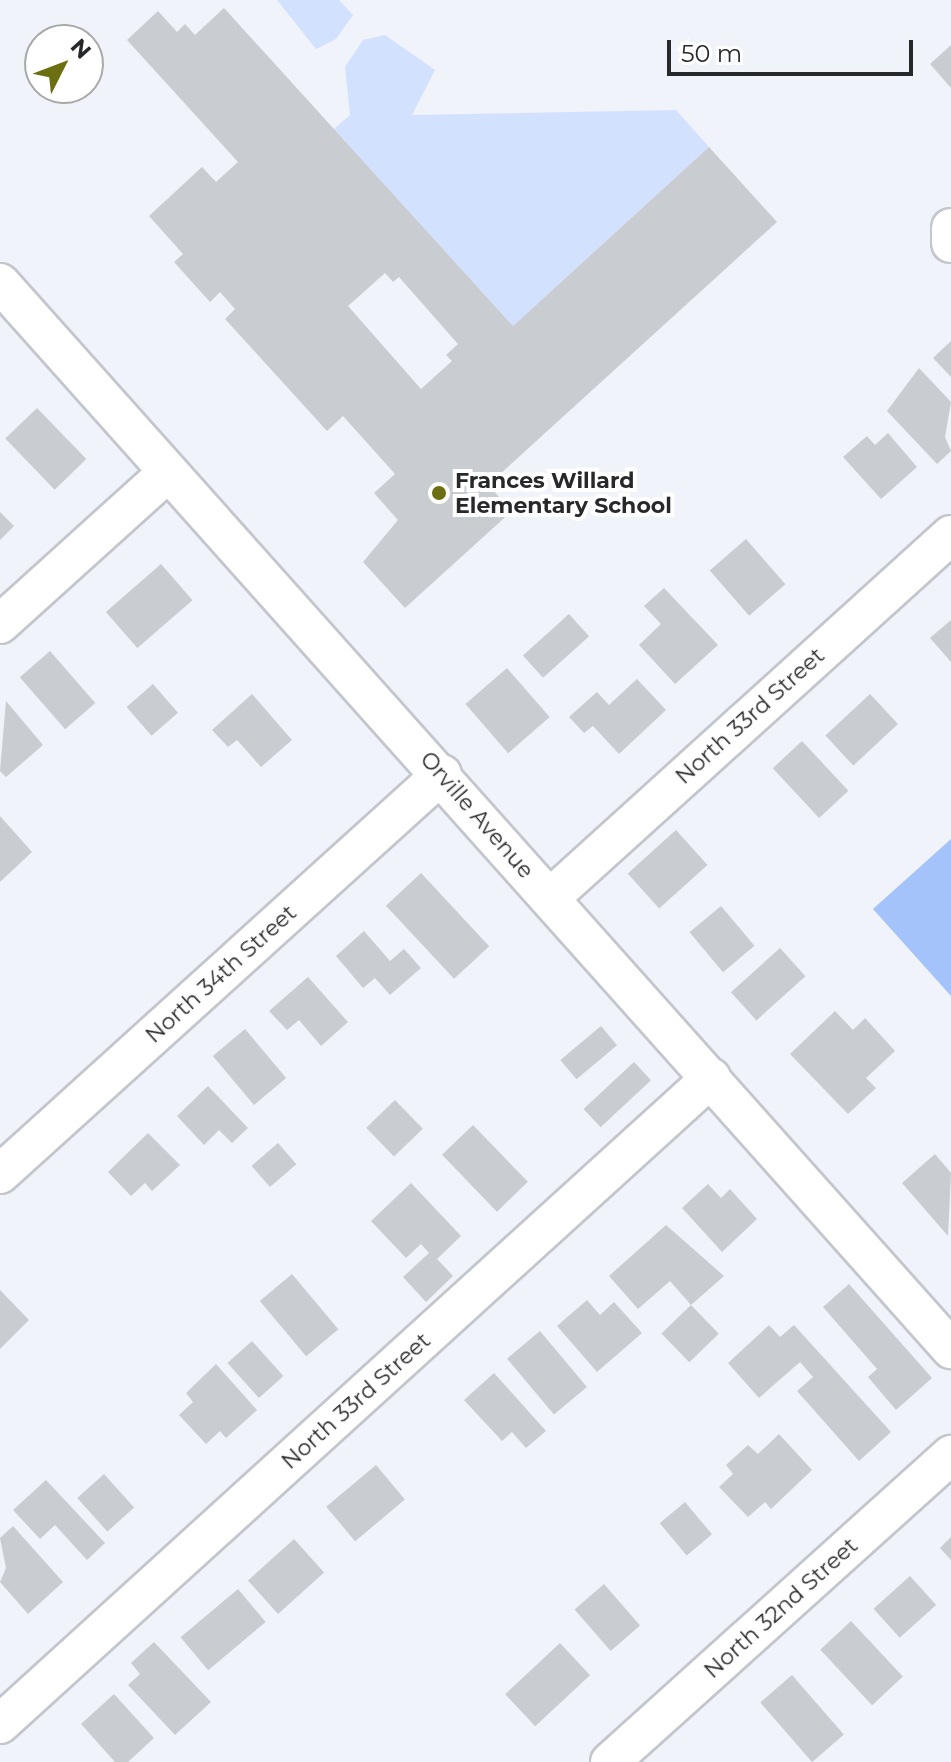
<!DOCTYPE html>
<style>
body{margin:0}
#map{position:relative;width:951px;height:1762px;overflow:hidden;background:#f0f3f9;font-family:Montserrat,sans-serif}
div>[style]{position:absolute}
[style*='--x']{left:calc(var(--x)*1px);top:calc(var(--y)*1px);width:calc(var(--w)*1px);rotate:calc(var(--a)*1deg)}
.green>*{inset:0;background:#d2e2fe}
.forest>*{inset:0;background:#a3c3fa}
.building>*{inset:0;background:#c9ccd1;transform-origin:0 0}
.roads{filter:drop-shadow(2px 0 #c3c6cc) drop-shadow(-2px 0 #c3c6cc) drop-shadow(0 2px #c3c6cc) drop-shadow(0 -2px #c3c6cc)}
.street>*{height:38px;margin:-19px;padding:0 19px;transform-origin:19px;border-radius:19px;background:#fff}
.dots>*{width:22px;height:22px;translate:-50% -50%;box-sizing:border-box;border:4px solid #fff;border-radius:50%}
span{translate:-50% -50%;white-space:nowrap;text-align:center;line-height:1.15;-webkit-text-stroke:8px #fff;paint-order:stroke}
.poi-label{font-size:22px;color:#27282a;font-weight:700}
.left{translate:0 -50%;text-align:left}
.street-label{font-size:22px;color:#27282a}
.north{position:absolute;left:24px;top:24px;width:80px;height:80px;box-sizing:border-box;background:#fff;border:2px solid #a9a9aa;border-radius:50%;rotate:48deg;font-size:22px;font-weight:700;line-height:32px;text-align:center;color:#27282a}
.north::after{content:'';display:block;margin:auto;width:28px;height:36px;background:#6b6e11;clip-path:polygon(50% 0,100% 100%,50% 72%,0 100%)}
.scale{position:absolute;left:667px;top:40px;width:246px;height:36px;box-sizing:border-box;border:4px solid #27282a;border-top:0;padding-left:10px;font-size:24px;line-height:28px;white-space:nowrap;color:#27282a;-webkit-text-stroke:6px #fff;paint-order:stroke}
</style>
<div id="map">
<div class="green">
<div style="clip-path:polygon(277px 0,339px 0,353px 15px,336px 39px,316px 49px)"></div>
<div style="clip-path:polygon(385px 35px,435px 70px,412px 115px,676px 110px,709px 147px,513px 326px,334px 129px,350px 115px,345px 67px,363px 40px)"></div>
</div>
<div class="forest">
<div style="clip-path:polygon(951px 839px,951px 996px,873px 909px)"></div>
</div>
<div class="building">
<div style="clip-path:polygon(evenodd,224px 8px,513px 326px,709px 147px,777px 222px,488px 485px,512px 511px,405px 608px,363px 562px,398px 520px,374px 493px,395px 474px,343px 416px,327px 431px,225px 319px,235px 309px,220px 292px,210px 302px,174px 262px,183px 254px,149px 216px,202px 167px,216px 182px,238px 162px,127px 40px,158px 11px,177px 32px,185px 24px,195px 35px,224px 8px,385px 273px,393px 282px,399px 277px,458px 344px,446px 355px,452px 361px,421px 389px,348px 306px,385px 273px)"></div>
<div style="clip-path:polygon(951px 45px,951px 88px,930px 64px)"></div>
<div style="clip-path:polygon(951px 341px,951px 377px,933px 358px)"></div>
<div style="clip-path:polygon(919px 368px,951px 402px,945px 437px,951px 451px,937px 464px,887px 411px)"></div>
<div style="left:37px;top:408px;width:71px;height:44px;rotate:46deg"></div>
<div style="clip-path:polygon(888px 433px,917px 467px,881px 499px,843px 457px,867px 436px,875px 445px)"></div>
<div style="clip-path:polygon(0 512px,14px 526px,0 540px)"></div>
<div style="left:746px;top:539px;width:60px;height:48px;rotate:49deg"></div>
<div style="left:161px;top:564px;width:48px;height:73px;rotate:49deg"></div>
<div style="clip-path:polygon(664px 588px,718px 645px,675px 684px,639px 645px,661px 624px,644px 606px)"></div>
<div style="left:569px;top:614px;width:30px;height:62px;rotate:48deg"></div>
<div style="clip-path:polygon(951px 620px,951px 662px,930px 638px)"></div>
<div style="left:50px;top:651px;width:69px;height:40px;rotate:49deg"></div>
<div style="left:507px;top:668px;width:65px;height:55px;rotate:49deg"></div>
<div style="clip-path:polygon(637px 679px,666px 710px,619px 754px,593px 726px,584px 733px,569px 717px,597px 692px,609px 705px)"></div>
<div style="left:153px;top:684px;width:38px;height:35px;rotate:49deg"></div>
<div style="clip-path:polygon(252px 694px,292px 740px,261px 767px,237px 740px,228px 747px,212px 730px)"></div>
<div style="left:870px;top:694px;width:41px;height:61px;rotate:47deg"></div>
<div style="clip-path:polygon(6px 701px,43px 745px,6px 777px,0 771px)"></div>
<div style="left:802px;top:741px;width:68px;height:40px;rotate:47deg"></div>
<div style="clip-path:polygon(0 816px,32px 852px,0 882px)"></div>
<div style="left:676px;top:830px;width:47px;height:65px;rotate:48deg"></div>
<div style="left:421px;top:873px;width:100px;height:48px;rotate:47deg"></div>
<div style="left:721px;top:906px;width:52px;height:41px;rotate:50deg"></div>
<div style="clip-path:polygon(364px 931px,390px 961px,404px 949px,421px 968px,390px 995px,375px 978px,363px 988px,336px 956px)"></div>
<div style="left:780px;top:948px;width:38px;height:66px;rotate:48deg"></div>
<div style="clip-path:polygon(308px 977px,348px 1022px,321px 1046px,299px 1020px,287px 1030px,269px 1011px)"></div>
<div style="clip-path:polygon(835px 1011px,853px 1030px,865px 1018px,895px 1051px,866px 1078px,876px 1088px,848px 1114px,790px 1054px)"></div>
<div style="left:601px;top:1026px;width:25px;height:53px;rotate:50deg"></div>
<div style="left:245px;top:1029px;width:64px;height:42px;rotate:50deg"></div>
<div style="left:634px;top:1062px;width:25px;height:69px;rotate:47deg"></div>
<div style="clip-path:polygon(208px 1086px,248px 1128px,232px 1143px,219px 1130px,204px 1145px,177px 1116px)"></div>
<div style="left:395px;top:1100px;width:40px;height:40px;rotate:46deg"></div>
<div style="left:473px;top:1125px;width:79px;height:43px;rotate:46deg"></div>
<div style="clip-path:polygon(148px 1133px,180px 1165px,152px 1191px,145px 1183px,131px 1196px,108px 1172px)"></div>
<div style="left:278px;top:1143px;width:28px;height:35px;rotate:49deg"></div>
<div style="clip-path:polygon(935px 1154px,951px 1173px,948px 1236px,902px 1183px)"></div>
<div style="clip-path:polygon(411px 1183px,461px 1236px,437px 1259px,453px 1276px,426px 1302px,403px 1277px,429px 1253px,421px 1244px,406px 1258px,371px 1221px)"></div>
<div style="clip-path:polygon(708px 1184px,721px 1198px,730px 1189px,757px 1219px,722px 1252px,682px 1208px)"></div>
<div style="clip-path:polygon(666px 1225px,724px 1276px,691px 1305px,670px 1281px,638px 1309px,609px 1276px)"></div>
<div style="left:292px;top:1274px;width:72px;height:42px;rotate:50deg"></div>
<div style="clip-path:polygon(849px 1284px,932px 1378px,896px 1410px,868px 1377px,877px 1369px,823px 1307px)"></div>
<div style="clip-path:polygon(0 1290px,29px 1320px,0 1349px)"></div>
<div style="clip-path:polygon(587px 1300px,600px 1315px,614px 1302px,642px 1333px,597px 1372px,557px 1326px)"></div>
<div style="left:691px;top:1305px;width:40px;height:41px;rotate:46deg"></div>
<div style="clip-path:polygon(769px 1325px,780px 1337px,794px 1325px,891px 1432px,859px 1461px,797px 1391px,813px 1377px,800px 1362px,759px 1398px,728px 1363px)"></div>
<div style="left:540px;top:1331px;width:73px;height:43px;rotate:50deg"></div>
<div style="left:252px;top:1341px;width:47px;height:33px;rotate:48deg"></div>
<div style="clip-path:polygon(216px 1364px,257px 1410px,226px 1438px,220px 1431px,206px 1444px,179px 1415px,193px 1402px,186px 1393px)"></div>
<div style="clip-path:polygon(494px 1373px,546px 1431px,526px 1448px,512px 1432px,502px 1441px,464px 1400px)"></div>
<div style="clip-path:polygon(779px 1434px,812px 1470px,771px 1509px,765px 1502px,748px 1517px,719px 1487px,733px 1474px,726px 1465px,748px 1445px,758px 1454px)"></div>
<div style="left:376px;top:1465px;width:45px;height:65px;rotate:50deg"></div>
<div style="left:104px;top:1474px;width:45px;height:36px;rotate:48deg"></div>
<div style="clip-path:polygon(46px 1480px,105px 1543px,87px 1560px,55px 1525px,40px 1539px,13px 1510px)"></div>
<div style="left:685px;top:1502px;width:42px;height:33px;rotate:50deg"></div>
<div style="clip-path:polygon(13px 1526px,63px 1582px,28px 1614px,0 1582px,6px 1568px,0 1538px)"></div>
<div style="clip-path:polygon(951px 1537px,951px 1560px,940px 1548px)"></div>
<div style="left:294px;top:1539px;width:45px;height:62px;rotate:48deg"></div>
<div style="left:910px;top:1576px;width:39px;height:49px;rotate:48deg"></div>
<div style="left:604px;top:1584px;width:55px;height:39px;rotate:49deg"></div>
<div style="left:238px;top:1589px;width:43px;height:75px;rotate:50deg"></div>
<div style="left:851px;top:1621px;width:76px;height:42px;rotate:47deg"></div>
<div style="clip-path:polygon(154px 1642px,211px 1702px,175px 1735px,128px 1685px,140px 1674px,131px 1663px)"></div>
<div style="left:560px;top:1643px;width:44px;height:75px;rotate:47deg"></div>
<div style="left:792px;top:1675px;width:79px;height:42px;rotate:49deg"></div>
<div style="clip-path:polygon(114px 1694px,154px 1738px,128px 1762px,115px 1762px,81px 1724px)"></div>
</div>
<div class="roads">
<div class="street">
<div style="--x:951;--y:228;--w:15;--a:90"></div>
<div style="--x:0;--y:283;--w:1429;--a:48.26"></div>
<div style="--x:0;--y:624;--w:227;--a:-42.1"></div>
<div style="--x:550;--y:898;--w:541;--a:-42.15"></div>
<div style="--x:0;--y:1174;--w:596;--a:-42.14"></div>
<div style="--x:0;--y:1724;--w:961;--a:-42.26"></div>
<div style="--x:610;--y:1762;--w:459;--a:-42"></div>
</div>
</div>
<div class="dots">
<div style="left:439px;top:493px;background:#6b6e11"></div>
</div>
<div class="poi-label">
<span class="left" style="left:455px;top:493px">Frances Willard<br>Elementary School</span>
</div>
<div class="street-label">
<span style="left:750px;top:716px;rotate:-42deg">North 33rd Street</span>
<span style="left:477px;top:815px;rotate:49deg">Orville Avenue</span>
<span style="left:221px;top:974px;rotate:-42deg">North 34th Street</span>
<span style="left:356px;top:1401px;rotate:-42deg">North 33rd Street</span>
<span style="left:781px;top:1608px;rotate:-42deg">North 32nd Street</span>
</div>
<div class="north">N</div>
<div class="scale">50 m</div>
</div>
